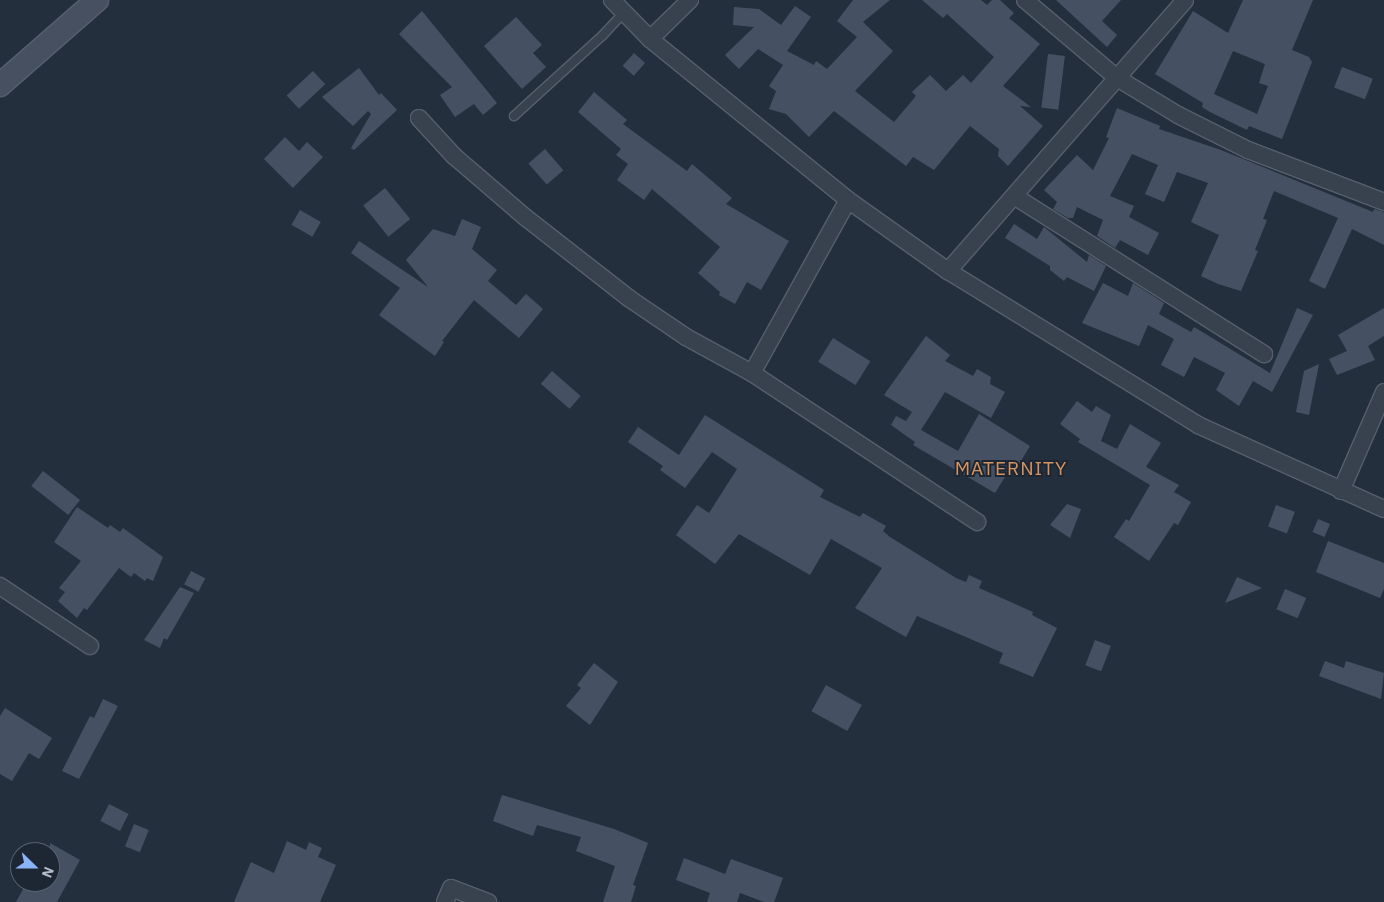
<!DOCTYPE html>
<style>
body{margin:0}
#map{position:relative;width:1384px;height:902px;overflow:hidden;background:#242f3e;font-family:"IBM Plex Sans",sans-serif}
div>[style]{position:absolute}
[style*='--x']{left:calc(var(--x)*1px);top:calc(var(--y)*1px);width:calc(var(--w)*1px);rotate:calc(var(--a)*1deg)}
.building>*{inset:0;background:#455162;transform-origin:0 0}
.roads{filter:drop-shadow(1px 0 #565f6c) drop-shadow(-1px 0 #565f6c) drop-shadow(0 1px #565f6c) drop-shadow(0 -1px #565f6c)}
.lane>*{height:8px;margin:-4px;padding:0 4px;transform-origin:4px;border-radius:4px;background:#38414e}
.street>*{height:16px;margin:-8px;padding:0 8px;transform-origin:8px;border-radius:8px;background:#38414e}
.secondary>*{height:22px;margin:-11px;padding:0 11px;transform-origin:11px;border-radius:11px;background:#465061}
span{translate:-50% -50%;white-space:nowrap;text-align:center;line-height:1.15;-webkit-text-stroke:4px #1d2633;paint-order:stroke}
.quarter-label{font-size:19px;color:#d59563;letter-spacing:1px}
.north{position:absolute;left:10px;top:842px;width:50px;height:50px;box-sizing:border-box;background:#1d2633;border:1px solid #59626f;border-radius:50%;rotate:112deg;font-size:14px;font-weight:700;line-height:20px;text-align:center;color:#b4bcc9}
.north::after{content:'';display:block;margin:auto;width:18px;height:22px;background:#8ab4f8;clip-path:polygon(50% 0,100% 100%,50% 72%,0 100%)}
</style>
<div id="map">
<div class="building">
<div style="clip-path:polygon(853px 0,890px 0,863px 22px,893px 51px,855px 91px,894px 122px,916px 96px,912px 92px,930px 75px,946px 91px,963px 75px,971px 83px,994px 57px,947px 14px,943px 18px,922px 0,981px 0,987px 5px,992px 0,1000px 0,1014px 13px,1009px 18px,1040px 44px,1003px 86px,1031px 107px,1020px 106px,1043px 126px,1008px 166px,998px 156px,999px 149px,970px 126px,934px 170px,913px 157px,906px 166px,834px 111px,809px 137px,786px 114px,769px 109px,776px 91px,769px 86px,783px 65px,758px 49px,739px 69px,725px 55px,754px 27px,733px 25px,734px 7px,759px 9px,781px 25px,795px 6px,811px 17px,787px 51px,814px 65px,816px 61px,827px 69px,857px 37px,837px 21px)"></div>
<div style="clip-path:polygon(1056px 0,1121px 0,1102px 21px,1117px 35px,1107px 47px)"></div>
<div style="clip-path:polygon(evenodd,1243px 0,1313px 0,1292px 50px,1309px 57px,1312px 62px,1282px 139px,1249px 126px,1247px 130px,1210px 112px,1202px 107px,1203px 103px,1155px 74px,1193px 11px,1228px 33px,1243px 0,1233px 51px,1265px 64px,1259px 83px,1268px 86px,1257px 114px,1214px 94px,1233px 51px)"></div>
<div style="clip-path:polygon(422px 11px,497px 103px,483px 115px,474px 104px,455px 117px,440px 95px,452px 87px,399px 34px)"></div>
<div style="clip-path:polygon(516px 17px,542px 45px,533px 53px,546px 67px,522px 89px,484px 46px)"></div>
<div style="left:634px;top:53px;width:15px;height:17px;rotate:42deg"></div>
<div style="left:1048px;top:54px;width:17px;height:54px;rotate:7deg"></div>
<div style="left:1342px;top:67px;width:33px;height:22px;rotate:21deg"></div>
<div style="clip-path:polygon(359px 68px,379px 95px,381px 93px,397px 110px,354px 150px,351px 148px,371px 114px,368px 111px,353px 126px,322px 97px)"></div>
<div style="left:313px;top:71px;width:18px;height:36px;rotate:47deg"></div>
<div style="clip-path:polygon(594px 92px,627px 120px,623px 124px,687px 171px,692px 164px,732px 198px,726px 204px,789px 241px,761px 290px,747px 282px,735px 304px,719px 295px,720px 292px,698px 273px,720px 247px,652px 189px,644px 200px,617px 180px,628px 164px,616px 155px,621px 149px,578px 112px)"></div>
<div style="clip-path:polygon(1117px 108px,1160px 126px,1159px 129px,1221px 150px,1373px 212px,1374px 209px,1384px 212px,1384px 245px,1352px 229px,1325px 289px,1309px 281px,1338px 218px,1274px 191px,1263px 219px,1267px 220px,1255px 250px,1258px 251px,1241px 291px,1218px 284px,1201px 276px,1219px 235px,1191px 222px,1208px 183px,1177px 172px,1164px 202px,1145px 194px,1158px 165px,1132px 154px,1110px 196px,1134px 206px,1129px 217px,1159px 233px,1148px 255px,1120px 240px,1115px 248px,1097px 236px,1103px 220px,1077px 207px,1073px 218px,1068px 218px,1053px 209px,1057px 202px,1044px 190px,1077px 155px,1093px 170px,1109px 138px,1106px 137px)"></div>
<div style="clip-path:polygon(285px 137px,299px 151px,307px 142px,323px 157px,293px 188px,264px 159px)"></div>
<div style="left:545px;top:149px;width:28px;height:22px;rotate:49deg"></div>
<div style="left:385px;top:188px;width:40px;height:28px;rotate:51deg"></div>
<div style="left:300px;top:210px;width:24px;height:17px;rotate:30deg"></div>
<div style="clip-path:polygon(462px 219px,481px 227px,472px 249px,497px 270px,488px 281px,516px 305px,526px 294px,543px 309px,519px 338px,474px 300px,442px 341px,444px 342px,435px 356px,379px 315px,400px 288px,351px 253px,359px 241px,428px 287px,406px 260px,433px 229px,455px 236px)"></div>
<div style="clip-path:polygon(1014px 224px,1037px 239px,1044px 227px,1087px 262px,1089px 255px,1106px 266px,1094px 291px,1067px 277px,1064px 281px,1050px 270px,1050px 266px,1005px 238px)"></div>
<div style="clip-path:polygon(1103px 283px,1128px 296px,1133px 283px,1164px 303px,1159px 314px,1191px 332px,1194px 327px,1270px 373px,1297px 308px,1313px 315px,1272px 392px,1253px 381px,1239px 406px,1216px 390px,1225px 373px,1194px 357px,1184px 377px,1161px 365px,1174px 339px,1148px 325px,1139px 346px,1082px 323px)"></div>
<div style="clip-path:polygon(1384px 308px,1384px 336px,1368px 346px,1375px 360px,1337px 375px,1329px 359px,1347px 351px,1338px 335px)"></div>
<div style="clip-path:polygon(926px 336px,950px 355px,945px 361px,973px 376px,977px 369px,991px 377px,990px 384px,1005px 392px,991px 418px,945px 392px,921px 430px,958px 451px,979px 414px,1030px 446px,1018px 466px,1013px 464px,995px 493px,913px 445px,915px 442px,891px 425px,896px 416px,906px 421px,912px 412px,884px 395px)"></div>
<div style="left:833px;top:338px;width:44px;height:28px;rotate:32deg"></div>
<div style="clip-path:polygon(1319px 364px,1309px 415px,1296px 412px,1304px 371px)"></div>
<div style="left:552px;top:371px;width:38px;height:17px;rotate:41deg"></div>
<div style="clip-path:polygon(1077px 401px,1092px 412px,1096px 406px,1111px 415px,1101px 441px,1117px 449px,1130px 424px,1161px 443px,1146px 467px,1179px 485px,1174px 492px,1191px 502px,1178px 525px,1174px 523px,1149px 561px,1114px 537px,1126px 519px,1129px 521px,1150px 485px,1078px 442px,1080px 439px,1060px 424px)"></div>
<div style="clip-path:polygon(705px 415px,824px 490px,820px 497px,860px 517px,863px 513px,886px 526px,883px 531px,890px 537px,956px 578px,966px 582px,969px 575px,982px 581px,979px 588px,1033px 612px,1032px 615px,1057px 628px,1033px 677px,999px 663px,1003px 653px,917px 616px,906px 637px,855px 608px,882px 568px,831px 539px,810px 575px,739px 534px,715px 564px,676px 535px,697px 505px,709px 513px,737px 469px,712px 452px,685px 488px,660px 470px,663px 466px,628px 442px,638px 427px,679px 455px)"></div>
<div style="left:43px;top:471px;width:47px;height:19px;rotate:38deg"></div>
<div style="clip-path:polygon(1067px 504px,1081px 509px,1070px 538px,1050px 525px)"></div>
<div style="left:1276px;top:505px;width:20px;height:23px;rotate:20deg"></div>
<div style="clip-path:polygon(77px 507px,108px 528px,110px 525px,120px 532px,123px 528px,163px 557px,153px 581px,147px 578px,145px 581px,134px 573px,131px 577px,119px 568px,87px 610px,84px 608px,77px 618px,58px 601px,65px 592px,59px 588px,81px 561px,54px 542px)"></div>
<div style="left:1318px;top:519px;width:13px;height:14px;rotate:23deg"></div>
<div style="clip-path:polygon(1328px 541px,1384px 563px,1384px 589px,1380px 598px,1316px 572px)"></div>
<div style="left:191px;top:571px;width:16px;height:15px;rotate:27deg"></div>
<div style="clip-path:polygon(1237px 577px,1262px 588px,1225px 603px)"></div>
<div style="clip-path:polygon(180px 587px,194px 593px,167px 640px,164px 638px,160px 648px,144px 640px)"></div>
<div style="left:1285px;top:589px;width:23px;height:22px;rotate:23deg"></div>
<div style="left:1095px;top:640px;width:17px;height:27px;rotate:21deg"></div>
<div style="clip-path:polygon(1325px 661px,1344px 668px,1346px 661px,1384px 673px,1381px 699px,1319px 676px)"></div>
<div style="clip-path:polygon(594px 663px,618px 682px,590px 725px,566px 706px,581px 688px,577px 685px)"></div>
<div style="left:826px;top:685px;width:41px;height:30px;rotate:29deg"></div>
<div style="clip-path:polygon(103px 699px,118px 706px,79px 779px,62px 771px,90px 716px,94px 718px)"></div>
<div style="clip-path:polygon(5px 708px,52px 738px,39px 759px,29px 753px,12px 781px,0 774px,0 716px)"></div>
<div style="clip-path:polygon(502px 795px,614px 829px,648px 843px,633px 885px,636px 886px,631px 902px,603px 902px,615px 866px,576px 851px,581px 837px,537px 825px,533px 836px,493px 821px)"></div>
<div style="left:109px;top:804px;width:22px;height:19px;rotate:27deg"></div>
<div style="left:134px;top:824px;width:16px;height:24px;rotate:22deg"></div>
<div style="clip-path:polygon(287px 841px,306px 850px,309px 842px,322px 848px,318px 857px,336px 865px,320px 902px,234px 902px,251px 862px,274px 873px)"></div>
<div style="clip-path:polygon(50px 843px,80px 860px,57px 902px,16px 902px,27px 882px,50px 882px)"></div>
<div style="clip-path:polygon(684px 858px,725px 874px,731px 859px,783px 878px,774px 902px,764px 902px,740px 893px,737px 902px,707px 902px,710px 893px,676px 880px)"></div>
</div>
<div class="roads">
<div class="lane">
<div style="--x:514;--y:116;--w:119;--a:-42.3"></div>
<div style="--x:602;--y:36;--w:33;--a:-47"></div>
</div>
<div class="street">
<div style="--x:612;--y:0;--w:54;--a:45.7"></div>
<div style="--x:650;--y:39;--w:255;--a:39.1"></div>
<div style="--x:848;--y:200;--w:123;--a:35.4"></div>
<div style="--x:948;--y:271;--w:294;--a:31.6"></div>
<div style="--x:1198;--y:425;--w:204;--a:24.3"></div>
<div style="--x:1025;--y:0;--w:121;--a:40.3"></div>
<div style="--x:1117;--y:78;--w:71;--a:31.2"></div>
<div style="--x:1178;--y:115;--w:78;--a:26.6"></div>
<div style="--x:1248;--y:150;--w:146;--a:20.9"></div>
<div style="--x:650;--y:39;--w:56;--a:-44.3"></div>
<div style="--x:419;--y:118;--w:52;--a:47.4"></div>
<div style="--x:454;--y:156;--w:94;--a:40.7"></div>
<div style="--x:525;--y:217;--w:133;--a:38"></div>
<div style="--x:630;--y:299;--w:68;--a:34.2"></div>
<div style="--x:686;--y:337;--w:75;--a:28.6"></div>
<div style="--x:1014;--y:196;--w:296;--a:32.3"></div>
<div style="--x:848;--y:200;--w:198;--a:119"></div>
<div style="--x:752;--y:373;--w:270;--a:33.5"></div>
<div style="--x:948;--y:271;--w:360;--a:-48.8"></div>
<div style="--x:1341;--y:491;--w:108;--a:-66.5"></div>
<div style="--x:0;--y:586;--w:108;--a:33.7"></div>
<div style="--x:445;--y:902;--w:15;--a:-67"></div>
<div style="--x:451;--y:888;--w:40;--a:21"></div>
</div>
<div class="secondary">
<div style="--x:0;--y:85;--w:129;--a:-41.2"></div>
</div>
</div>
<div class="quarter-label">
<span style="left:1011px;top:469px">MATERNITY</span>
</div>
<div class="north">N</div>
</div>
